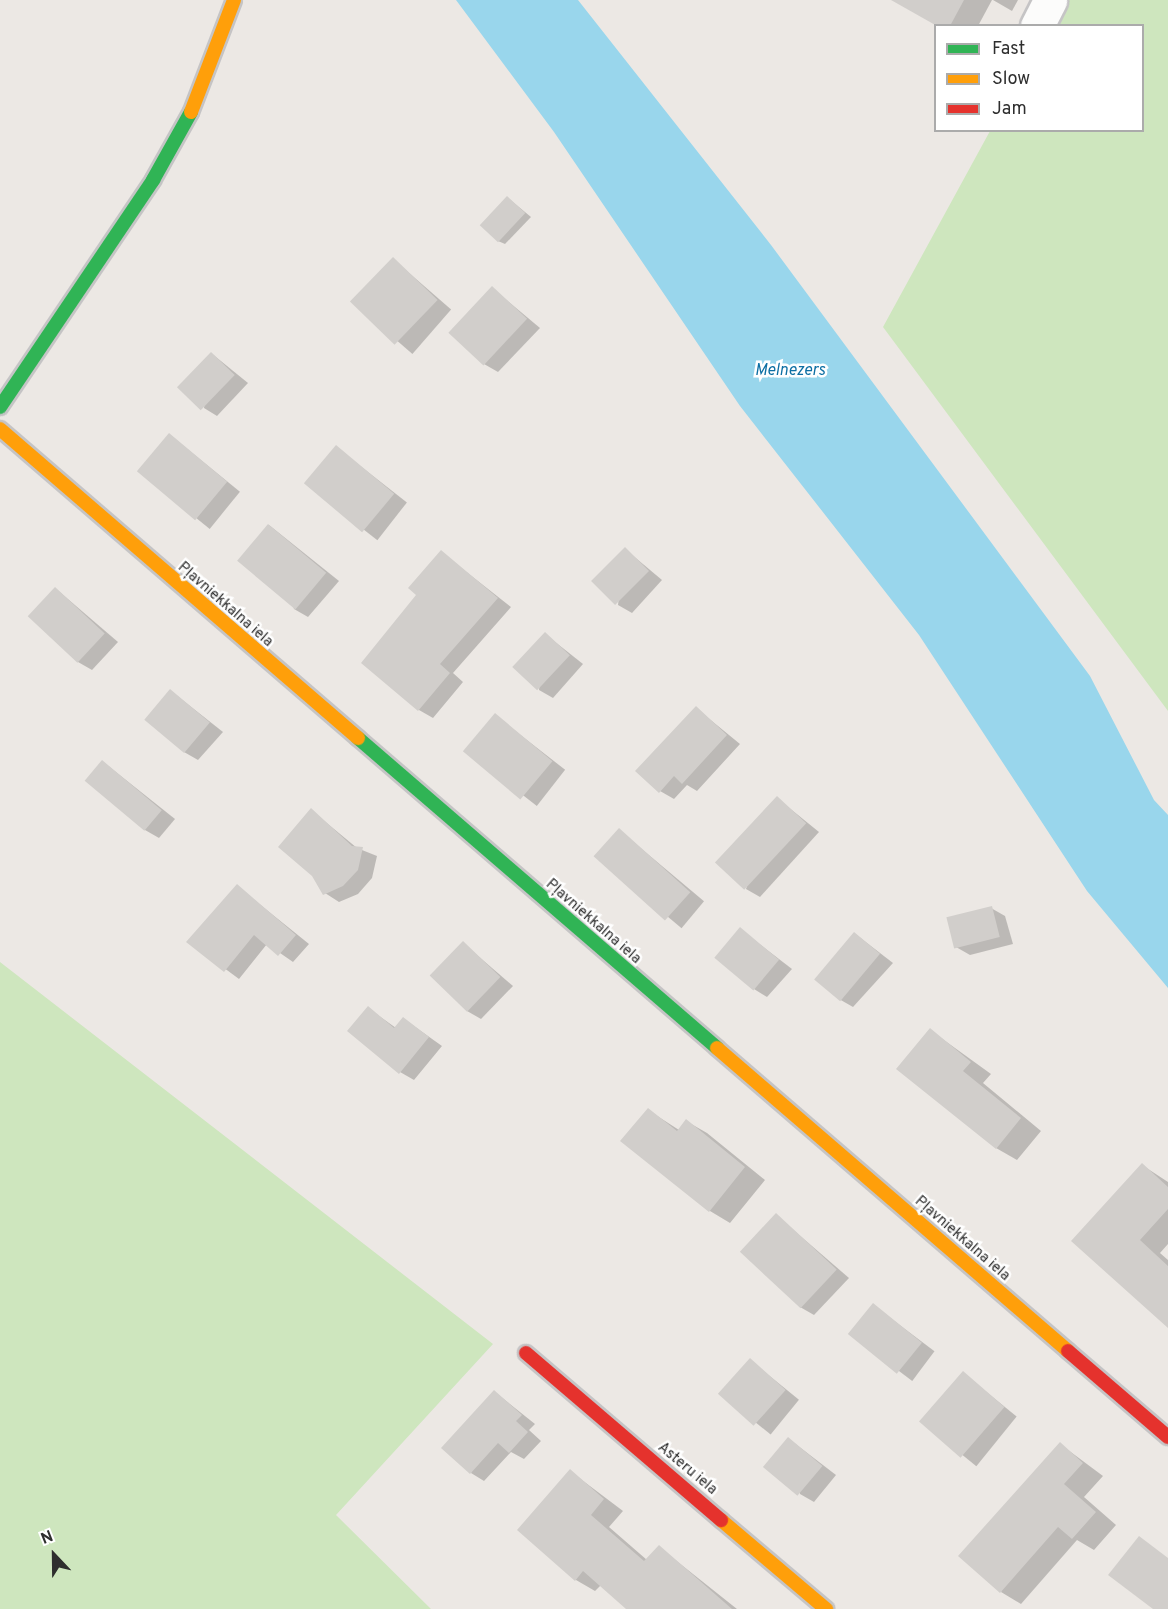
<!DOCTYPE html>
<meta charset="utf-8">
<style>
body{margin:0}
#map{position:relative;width:1168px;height:1609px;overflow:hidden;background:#ece8e4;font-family:Overpass,sans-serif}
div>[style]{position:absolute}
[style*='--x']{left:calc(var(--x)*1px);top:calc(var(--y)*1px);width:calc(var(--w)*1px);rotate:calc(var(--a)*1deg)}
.green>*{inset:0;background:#cee6be}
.water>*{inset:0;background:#99d6ec}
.shadow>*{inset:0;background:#0003;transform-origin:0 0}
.building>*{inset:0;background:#d1cecb;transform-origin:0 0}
.roads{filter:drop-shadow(2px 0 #c5c4c5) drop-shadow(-2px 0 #c5c4c5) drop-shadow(0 2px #c5c4c5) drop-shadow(0 -2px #c5c4c5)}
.street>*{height:33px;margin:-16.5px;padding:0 16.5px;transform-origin:16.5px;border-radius:16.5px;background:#fcfcfb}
.fast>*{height:14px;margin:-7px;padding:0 7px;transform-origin:7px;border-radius:7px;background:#30b455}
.slow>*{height:14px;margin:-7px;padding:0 7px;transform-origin:7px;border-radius:7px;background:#ff9f0a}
.jam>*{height:14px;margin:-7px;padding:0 7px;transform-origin:7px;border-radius:7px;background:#e5322d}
span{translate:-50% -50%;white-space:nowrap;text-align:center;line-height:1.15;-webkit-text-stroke:5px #fff;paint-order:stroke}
.street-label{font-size:15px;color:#2e2e2e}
.water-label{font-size:16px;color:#0d6fa3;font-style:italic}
.legend{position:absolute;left:934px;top:24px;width:210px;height:108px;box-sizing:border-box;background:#fff;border:2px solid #ababab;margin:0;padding:8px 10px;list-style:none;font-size:18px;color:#2e2e2e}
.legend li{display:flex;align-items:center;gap:12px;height:30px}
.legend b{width:30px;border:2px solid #ababab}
.north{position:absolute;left:24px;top:1525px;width:60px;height:60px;-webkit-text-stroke:4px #fff;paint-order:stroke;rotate:338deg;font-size:16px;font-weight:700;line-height:24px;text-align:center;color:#2e2e2e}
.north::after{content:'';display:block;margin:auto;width:21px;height:27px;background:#2e2e2e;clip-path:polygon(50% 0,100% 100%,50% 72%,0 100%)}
</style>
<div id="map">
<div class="green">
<div style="clip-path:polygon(1061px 0,1168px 0,1168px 711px,883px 327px,990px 131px,1142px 130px,1142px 26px,1047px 25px)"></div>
<div style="clip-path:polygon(0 962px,493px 1344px,336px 1515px,431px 1609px,0 1609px)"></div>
</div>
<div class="water">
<div style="clip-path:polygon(456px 0,578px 0,771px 245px,1090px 676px,1154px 800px,1168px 815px,1168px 988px,1087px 891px,919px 635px,740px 406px,554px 132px)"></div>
</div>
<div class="shadow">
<div style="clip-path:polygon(904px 0,992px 0,978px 26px,940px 26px)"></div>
<div style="clip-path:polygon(993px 0,1018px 0,1012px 11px)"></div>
<div style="clip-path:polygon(508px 198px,531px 217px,505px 244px,498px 241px)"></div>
<div style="left:393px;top:259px;width:77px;height:59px;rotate:41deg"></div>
<div style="clip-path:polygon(492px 288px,540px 328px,498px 372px,484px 364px)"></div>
<div style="clip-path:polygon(211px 353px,248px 383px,217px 416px,204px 408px)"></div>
<div style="left:170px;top:435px;width:90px;height:48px;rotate:39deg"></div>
<div style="left:336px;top:447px;width:90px;height:48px;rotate:38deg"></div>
<div style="clip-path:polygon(269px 525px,339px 581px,308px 617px,294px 609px)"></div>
<div style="clip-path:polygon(625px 549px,662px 580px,632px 613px,618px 605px)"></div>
<div style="clip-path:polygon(441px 552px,511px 607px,453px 673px,463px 682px,433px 718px,419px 710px,419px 595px)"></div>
<div style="clip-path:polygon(55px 588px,118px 642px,92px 670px,78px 662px)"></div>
<div style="clip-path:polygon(545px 634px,583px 664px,553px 698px,539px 690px)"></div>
<div style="clip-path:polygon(171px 691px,223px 732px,198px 760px,184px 752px)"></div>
<div style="clip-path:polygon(696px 708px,740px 744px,697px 791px,687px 785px,674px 799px,660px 791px)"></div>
<div style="left:495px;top:715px;width:89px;height:46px;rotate:38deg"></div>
<div style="clip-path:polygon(102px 761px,175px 819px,159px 838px,145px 830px)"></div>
<div style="clip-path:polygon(777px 798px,819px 832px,760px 897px,746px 889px)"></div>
<div style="clip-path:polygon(311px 810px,357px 848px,377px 856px,372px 878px,358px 894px,339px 902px,325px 893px)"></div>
<div style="left:619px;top:830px;width:111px;height:35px;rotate:40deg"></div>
<div style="clip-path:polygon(237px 886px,309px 944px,293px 962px,267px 944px,239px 979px,189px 942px)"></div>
<div style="clip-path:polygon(991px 908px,1005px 916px,1013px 944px,970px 955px,956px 947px)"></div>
<div style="clip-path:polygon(740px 929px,792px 969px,767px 997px,754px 989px)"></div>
<div style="clip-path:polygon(854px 933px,893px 963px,853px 1007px,839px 999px)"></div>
<div style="clip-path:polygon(463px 943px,513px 986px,481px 1019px,467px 1011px)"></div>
<div style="clip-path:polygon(368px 1008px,396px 1028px,404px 1019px,442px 1046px,414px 1080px,400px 1072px)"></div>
<div style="clip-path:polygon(930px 1030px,991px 1074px,983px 1083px,1041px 1131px,1017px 1160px,996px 1148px)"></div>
<div style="clip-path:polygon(648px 1110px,679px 1130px,686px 1121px,707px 1133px,765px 1180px,730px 1223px,710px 1211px)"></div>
<div style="clip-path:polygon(1142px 1165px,1168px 1182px,1168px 1244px,1160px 1253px,1168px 1260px,1168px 1326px,1073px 1241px)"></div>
<div style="clip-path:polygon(776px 1215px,849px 1278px,814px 1315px,800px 1307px)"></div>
<div style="left:873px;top:1305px;width:77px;height:37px;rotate:37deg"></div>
<div style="left:750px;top:1360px;width:63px;height:45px;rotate:39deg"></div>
<div style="left:963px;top:1373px;width:69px;height:64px;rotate:39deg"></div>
<div style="clip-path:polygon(495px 1392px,535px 1424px,529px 1430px,541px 1441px,524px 1459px,511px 1452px,484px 1481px,471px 1473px)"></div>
<div style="clip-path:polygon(789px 1439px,836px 1475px,814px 1502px,800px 1494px)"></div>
<div style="clip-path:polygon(1060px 1444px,1103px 1476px,1084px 1497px,1116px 1525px,1094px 1550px,1077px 1540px,1021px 1604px,1001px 1592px)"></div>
<div style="clip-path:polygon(570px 1471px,623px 1511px,609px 1527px,647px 1560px,659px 1547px,737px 1609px,628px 1609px,601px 1585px,595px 1591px,576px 1580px)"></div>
</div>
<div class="building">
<div style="clip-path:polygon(891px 0,964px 0,950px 26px,937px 26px)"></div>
<div style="left:507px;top:196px;width:25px;height:40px;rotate:43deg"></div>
<div style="left:393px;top:257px;width:62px;height:62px;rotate:44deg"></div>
<div style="left:492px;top:286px;width:48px;height:64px;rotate:43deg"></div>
<div style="left:211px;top:352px;width:33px;height:49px;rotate:44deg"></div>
<div style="left:169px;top:433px;width:76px;height:50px;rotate:40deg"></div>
<div style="left:336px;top:445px;width:76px;height:50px;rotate:40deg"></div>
<div style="left:268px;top:524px;width:76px;height:48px;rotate:40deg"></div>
<div style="left:625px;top:547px;width:34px;height:48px;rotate:45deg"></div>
<div style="clip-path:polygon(441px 550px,498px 598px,440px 664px,450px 673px,418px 711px,361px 663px,416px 595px,408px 588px)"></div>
<div style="left:55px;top:587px;width:68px;height:40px;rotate:43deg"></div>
<div style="left:545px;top:632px;width:34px;height:48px;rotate:43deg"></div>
<div style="left:170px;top:689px;width:52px;height:40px;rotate:40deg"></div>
<div style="clip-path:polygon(696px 706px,727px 735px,682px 784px,674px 776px,659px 793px,635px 771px)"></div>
<div style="left:495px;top:713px;width:75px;height:50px;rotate:40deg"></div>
<div style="left:102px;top:760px;width:78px;height:27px;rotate:40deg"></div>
<div style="left:777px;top:796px;width:40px;height:91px;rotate:43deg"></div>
<div style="clip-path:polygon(311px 808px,352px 846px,363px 847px,358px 870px,343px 886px,323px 895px,312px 876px,278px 847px)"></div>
<div style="left:619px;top:828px;width:96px;height:38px;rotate:42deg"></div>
<div style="clip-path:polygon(237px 884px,296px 935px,278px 956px,254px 935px,224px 972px,186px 942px)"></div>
<div style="left:992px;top:906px;width:32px;height:47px;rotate:76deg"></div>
<div style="left:740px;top:927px;width:51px;height:40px;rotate:40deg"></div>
<div style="left:854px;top:932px;width:34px;height:62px;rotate:40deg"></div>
<div style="left:463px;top:941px;width:52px;height:48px;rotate:44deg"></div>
<div style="clip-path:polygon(368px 1006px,394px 1028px,403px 1017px,429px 1037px,399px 1074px,347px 1031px)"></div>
<div style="clip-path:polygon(930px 1028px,971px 1062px,963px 1071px,1021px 1118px,996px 1149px,896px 1069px)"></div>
<div style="clip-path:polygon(648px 1108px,677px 1131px,686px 1119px,745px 1167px,709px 1212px,620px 1141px)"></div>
<div style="clip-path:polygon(1142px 1163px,1168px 1187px,1168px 1209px,1140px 1240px,1168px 1266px,1168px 1328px,1071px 1241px)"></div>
<div style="left:776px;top:1213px;width:83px;height:53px;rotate:43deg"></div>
<div style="left:873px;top:1303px;width:63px;height:40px;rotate:39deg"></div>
<div style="left:750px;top:1358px;width:48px;height:48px;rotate:42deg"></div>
<div style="left:963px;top:1371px;width:55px;height:67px;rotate:41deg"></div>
<div style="clip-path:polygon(494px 1390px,522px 1415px,516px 1421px,528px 1432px,509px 1453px,498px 1443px,470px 1474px,441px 1448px)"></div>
<div style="left:788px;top:1437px;width:45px;height:39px;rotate:40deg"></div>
<div style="clip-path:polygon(1060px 1442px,1083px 1463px,1064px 1484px,1096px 1512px,1072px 1539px,1058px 1527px,1000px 1593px,958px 1556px)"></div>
<div style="clip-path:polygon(570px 1469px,604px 1499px,591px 1515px,644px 1561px,659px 1545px,732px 1609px,626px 1609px,583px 1571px,575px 1581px,517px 1530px)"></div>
<div style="clip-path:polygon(1139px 1536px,1168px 1558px,1168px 1609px,1153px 1609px,1108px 1575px)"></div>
</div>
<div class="roads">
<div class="street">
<div style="--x:1037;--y:26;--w:29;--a:-63"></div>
</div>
<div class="fast">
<div style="--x:0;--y:407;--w:274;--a:-56"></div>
<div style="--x:153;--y:180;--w:78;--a:-60.8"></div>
<div style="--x:358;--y:738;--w:474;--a:40.8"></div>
</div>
<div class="slow">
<div style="--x:191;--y:112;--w:120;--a:-69"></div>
<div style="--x:0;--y:429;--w:473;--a:40.8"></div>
<div style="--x:717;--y:1048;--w:464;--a:40.8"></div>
<div style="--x:721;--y:1520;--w:138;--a:40.3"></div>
</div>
<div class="jam">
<div style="--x:1068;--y:1351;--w:132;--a:40.7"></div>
<div style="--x:526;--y:1353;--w:257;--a:40.6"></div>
</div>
</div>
<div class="street-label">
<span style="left:225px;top:605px;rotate:41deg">Pļavniekkalna iela</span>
<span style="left:593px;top:922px;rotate:41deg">Pļavniekkalna iela</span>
<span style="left:962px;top:1239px;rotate:41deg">Pļavniekkalna iela</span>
<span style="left:687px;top:1469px;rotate:40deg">Asteru iela</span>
</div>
<div class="water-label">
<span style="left:790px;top:371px">Melnezers</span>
</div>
<ul class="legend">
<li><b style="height:8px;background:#30b455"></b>Fast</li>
<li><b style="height:8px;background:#ff9f0a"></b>Slow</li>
<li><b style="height:8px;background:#e5322d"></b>Jam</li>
</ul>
<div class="north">N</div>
</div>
